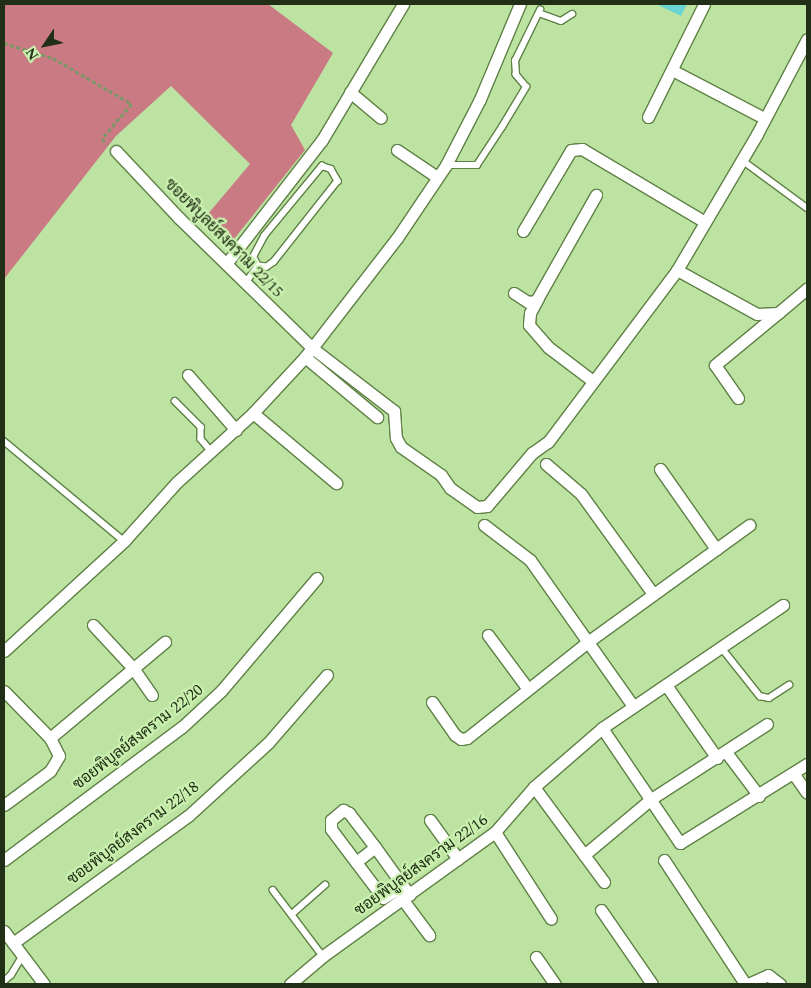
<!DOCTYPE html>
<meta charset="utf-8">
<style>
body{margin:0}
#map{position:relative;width:811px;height:988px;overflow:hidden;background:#bde3a3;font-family:Spectral,Sarabun,serif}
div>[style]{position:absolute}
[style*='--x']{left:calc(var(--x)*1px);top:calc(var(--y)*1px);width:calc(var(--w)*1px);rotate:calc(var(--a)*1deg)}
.forest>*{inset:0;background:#ca7a83}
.building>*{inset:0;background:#68d5d2}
.path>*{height:2.5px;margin-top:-1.25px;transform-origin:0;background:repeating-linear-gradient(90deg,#7b9767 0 4px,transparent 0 6.5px)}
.roads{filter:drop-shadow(1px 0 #5f8145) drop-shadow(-1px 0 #5f8145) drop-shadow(0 1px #5f8145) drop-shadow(0 -1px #5f8145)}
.service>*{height:5.5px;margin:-2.75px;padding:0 2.75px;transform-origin:2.75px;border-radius:2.75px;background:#fff}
.minor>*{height:11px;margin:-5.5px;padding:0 5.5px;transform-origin:5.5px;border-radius:5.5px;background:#fff}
span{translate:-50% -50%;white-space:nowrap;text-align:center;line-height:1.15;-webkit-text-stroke:4.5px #caf0af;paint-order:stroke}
.street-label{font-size:16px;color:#212f16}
.frame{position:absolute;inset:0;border:5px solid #212f16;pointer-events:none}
.north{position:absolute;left:20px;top:20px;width:50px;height:50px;-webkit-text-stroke:4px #caf0af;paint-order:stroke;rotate:236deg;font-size:14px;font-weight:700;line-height:20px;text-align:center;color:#212f16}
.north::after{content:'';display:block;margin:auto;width:18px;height:22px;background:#212f16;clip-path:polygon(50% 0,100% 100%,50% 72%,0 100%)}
</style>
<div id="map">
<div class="forest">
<div style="clip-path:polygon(4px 4px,268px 4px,333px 53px,291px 125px,305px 150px,230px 244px,202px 221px,250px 164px,171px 86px,116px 136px,4px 279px)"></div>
</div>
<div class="building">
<div style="clip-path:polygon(656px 4px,687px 4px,681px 16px)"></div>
</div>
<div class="path">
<div style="--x:4;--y:43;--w:51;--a:17"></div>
<div style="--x:53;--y:58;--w:91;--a:30.2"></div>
<div style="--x:132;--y:104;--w:46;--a:130.6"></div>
<div style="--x:102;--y:139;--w:7;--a:45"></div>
</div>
<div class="roads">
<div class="service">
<div style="--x:539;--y:13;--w:23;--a:20"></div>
<div style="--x:561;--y:21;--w:13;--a:-32"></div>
<div style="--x:742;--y:160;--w:81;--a:36.4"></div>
<div style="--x:446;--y:165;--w:31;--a:0"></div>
<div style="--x:477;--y:165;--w:45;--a:-56.7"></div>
<div style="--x:502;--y:127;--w:47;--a:-59"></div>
<div style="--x:526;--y:87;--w:16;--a:-130"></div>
<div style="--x:516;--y:75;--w:14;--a:-94"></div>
<div style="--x:515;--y:61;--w:57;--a:-63.9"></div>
<div style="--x:322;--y:166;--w:9;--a:18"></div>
<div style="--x:331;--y:169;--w:14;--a:60"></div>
<div style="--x:338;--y:181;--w:103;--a:128.3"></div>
<div style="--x:274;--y:262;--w:9;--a:144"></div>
<div style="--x:267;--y:267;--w:9;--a:-174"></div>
<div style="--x:258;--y:266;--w:10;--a:-119"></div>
<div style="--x:253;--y:257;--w:24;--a:-62"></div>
<div style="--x:264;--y:236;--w:91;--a:-50.4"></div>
<div style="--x:246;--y:282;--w:20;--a:-53"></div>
<div style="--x:175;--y:401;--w:37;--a:45"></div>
<div style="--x:201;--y:427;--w:12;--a:90"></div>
<div style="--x:201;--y:439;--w:17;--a:50"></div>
<div style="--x:4;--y:441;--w:156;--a:39.8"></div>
<div style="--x:721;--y:647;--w:63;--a:51.5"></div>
<div style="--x:760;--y:696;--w:9;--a:13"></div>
<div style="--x:769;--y:698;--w:24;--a:-33"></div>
<div style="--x:273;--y:890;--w:83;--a:52.9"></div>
<div style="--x:292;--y:914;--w:44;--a:-41.3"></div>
<div style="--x:4;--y:981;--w:9;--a:-41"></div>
<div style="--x:11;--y:975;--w:21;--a:-59"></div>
</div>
<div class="minor">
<div style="--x:672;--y:70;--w:104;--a:27.6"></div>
<div style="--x:350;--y:92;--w:40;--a:40"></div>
<div style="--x:648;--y:117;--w:126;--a:-63.6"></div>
<div style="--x:397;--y:150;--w:48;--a:34"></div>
<div style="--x:116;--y:151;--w:91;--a:46.8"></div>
<div style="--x:178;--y:217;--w:186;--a:44.3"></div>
<div style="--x:311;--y:347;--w:105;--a:37.6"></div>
<div style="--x:394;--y:411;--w:27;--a:86"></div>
<div style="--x:396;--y:438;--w:10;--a:61"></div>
<div style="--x:401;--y:447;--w:49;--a:35"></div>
<div style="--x:441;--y:475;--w:16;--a:55"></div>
<div style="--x:450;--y:488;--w:33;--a:35"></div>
<div style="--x:477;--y:507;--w:10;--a:-6"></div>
<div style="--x:487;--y:506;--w:70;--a:-49.7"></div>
<div style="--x:532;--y:453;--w:19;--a:-35"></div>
<div style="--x:548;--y:442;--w:215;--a:-53.1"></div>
<div style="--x:677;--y:270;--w:158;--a:-59.5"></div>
<div style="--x:757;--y:134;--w:107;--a:-62.2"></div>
<div style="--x:523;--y:231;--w:94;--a:-59.3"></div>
<div style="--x:571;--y:150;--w:11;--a:-5"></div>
<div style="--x:582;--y:149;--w:143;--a:30.7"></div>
<div style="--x:226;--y:264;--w:157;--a:-52.3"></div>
<div style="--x:322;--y:140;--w:158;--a:-59.2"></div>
<div style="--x:677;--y:270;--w:91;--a:28.8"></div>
<div style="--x:757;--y:314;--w:21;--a:-3"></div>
<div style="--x:778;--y:313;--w:38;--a:-40"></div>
<div style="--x:514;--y:293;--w:17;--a:33"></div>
<div style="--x:528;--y:302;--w:8;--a:-7"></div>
<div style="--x:536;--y:301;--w:122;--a:-60.5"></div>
<div style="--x:538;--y:298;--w:17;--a:118"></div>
<div style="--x:530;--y:313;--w:12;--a:95"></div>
<div style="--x:529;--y:325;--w:29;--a:49"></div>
<div style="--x:548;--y:347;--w:56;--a:37.1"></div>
<div style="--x:305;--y:357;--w:94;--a:39.8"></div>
<div style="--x:188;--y:375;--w:73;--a:48.9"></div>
<div style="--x:738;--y:398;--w:40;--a:-124.9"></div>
<div style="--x:715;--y:365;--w:82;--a:-39.5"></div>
<div style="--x:253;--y:413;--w:109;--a:40.1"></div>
<div style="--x:546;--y:464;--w:46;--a:40.6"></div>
<div style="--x:581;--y:494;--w:123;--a:54.2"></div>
<div style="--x:660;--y:469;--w:98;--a:55"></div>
<div style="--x:484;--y:525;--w:58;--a:37.3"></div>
<div style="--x:530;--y:560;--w:179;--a:54.8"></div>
<div style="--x:93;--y:625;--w:59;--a:47.1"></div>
<div style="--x:133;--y:668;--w:33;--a:55"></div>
<div style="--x:488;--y:635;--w:67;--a:53.5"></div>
<div style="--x:4;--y:651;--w:163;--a:-42.5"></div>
<div style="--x:124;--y:541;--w:79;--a:-48.1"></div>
<div style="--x:177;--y:482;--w:103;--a:-42.2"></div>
<div style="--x:253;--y:413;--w:76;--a:-47.1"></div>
<div style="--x:305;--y:357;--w:150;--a:-52.3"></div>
<div style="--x:397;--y:238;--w:88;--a:-56.1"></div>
<div style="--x:446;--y:165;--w:74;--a:-62.7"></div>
<div style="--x:480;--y:99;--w:103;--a:-67.2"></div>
<div style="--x:666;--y:685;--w:89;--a:55.1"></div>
<div style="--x:4;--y:691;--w:66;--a:45.6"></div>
<div style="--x:50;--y:738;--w:20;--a:63"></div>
<div style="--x:59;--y:756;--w:17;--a:121"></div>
<div style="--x:50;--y:771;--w:57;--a:143.5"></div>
<div style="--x:432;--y:702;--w:40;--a:55.1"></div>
<div style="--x:455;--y:735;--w:7;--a:34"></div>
<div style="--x:461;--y:739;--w:6;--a:-9"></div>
<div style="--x:467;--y:738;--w:156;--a:-38.5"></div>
<div style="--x:589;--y:641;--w:198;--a:-35.9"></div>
<div style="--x:602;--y:728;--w:139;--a:55.9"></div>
<div style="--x:680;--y:843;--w:150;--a:-31.9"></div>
<div style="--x:50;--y:738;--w:150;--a:-39.9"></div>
<div style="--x:726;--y:752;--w:55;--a:53.1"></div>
<div style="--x:793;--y:773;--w:24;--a:55"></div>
<div style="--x:534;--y:787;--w:118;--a:53.6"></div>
<div style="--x:430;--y:820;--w:48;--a:54.3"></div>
<div style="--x:495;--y:832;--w:103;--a:57.2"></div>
<div style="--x:584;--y:855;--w:87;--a:-39.9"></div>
<div style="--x:651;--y:799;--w:138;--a:-32.9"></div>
<div style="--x:4;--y:860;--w:222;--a:-36.8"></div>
<div style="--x:182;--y:727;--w:53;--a:-42.7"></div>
<div style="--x:221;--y:691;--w:148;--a:-49.7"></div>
<div style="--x:664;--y:860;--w:148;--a:56.8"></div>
<div style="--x:356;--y:862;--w:24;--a:-38"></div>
<div style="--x:403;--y:886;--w:23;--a:149"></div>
<div style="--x:383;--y:898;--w:86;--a:-127"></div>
<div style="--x:331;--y:829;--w:9;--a:-90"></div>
<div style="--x:331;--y:820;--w:16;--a:-40"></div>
<div style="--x:343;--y:810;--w:7;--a:27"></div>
<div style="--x:349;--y:813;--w:43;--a:52.6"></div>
<div style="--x:375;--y:847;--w:48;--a:54.3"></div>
<div style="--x:403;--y:886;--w:11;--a:52"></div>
<div style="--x:403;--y:900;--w:44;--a:53.4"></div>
<div style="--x:601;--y:910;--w:90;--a:55.4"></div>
<div style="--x:4;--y:931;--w:66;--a:53"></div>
<div style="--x:13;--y:943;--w:216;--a:-36"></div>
<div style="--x:188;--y:816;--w:108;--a:-42.4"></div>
<div style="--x:268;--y:743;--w:90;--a:-49.1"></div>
<div style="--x:536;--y:957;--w:33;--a:55"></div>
<div style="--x:290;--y:984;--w:43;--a:-40.3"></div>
<div style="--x:323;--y:956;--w:212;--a:-35.8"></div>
<div style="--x:495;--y:832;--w:60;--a:-49.1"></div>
<div style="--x:534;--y:787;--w:90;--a:-40.9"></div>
<div style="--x:602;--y:728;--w:219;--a:-34.2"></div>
<div style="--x:748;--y:984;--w:22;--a:-24"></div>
<div style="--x:768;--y:975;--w:15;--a:37"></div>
</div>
</div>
<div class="street-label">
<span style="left:224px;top:238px;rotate:45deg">ซอยพิบูลย์สงคราม 22/15</span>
<span style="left:138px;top:737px;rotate:-38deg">ซอยพิบูลย์สงคราม 22/20</span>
<span style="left:133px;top:833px;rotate:-37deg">ซอยพิบูลย์สงคราม 22/18</span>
<span style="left:421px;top:865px;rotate:-36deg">ซอยพิบูลย์สงคราม 22/16</span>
</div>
<div class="frame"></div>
<div class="north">N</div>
</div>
